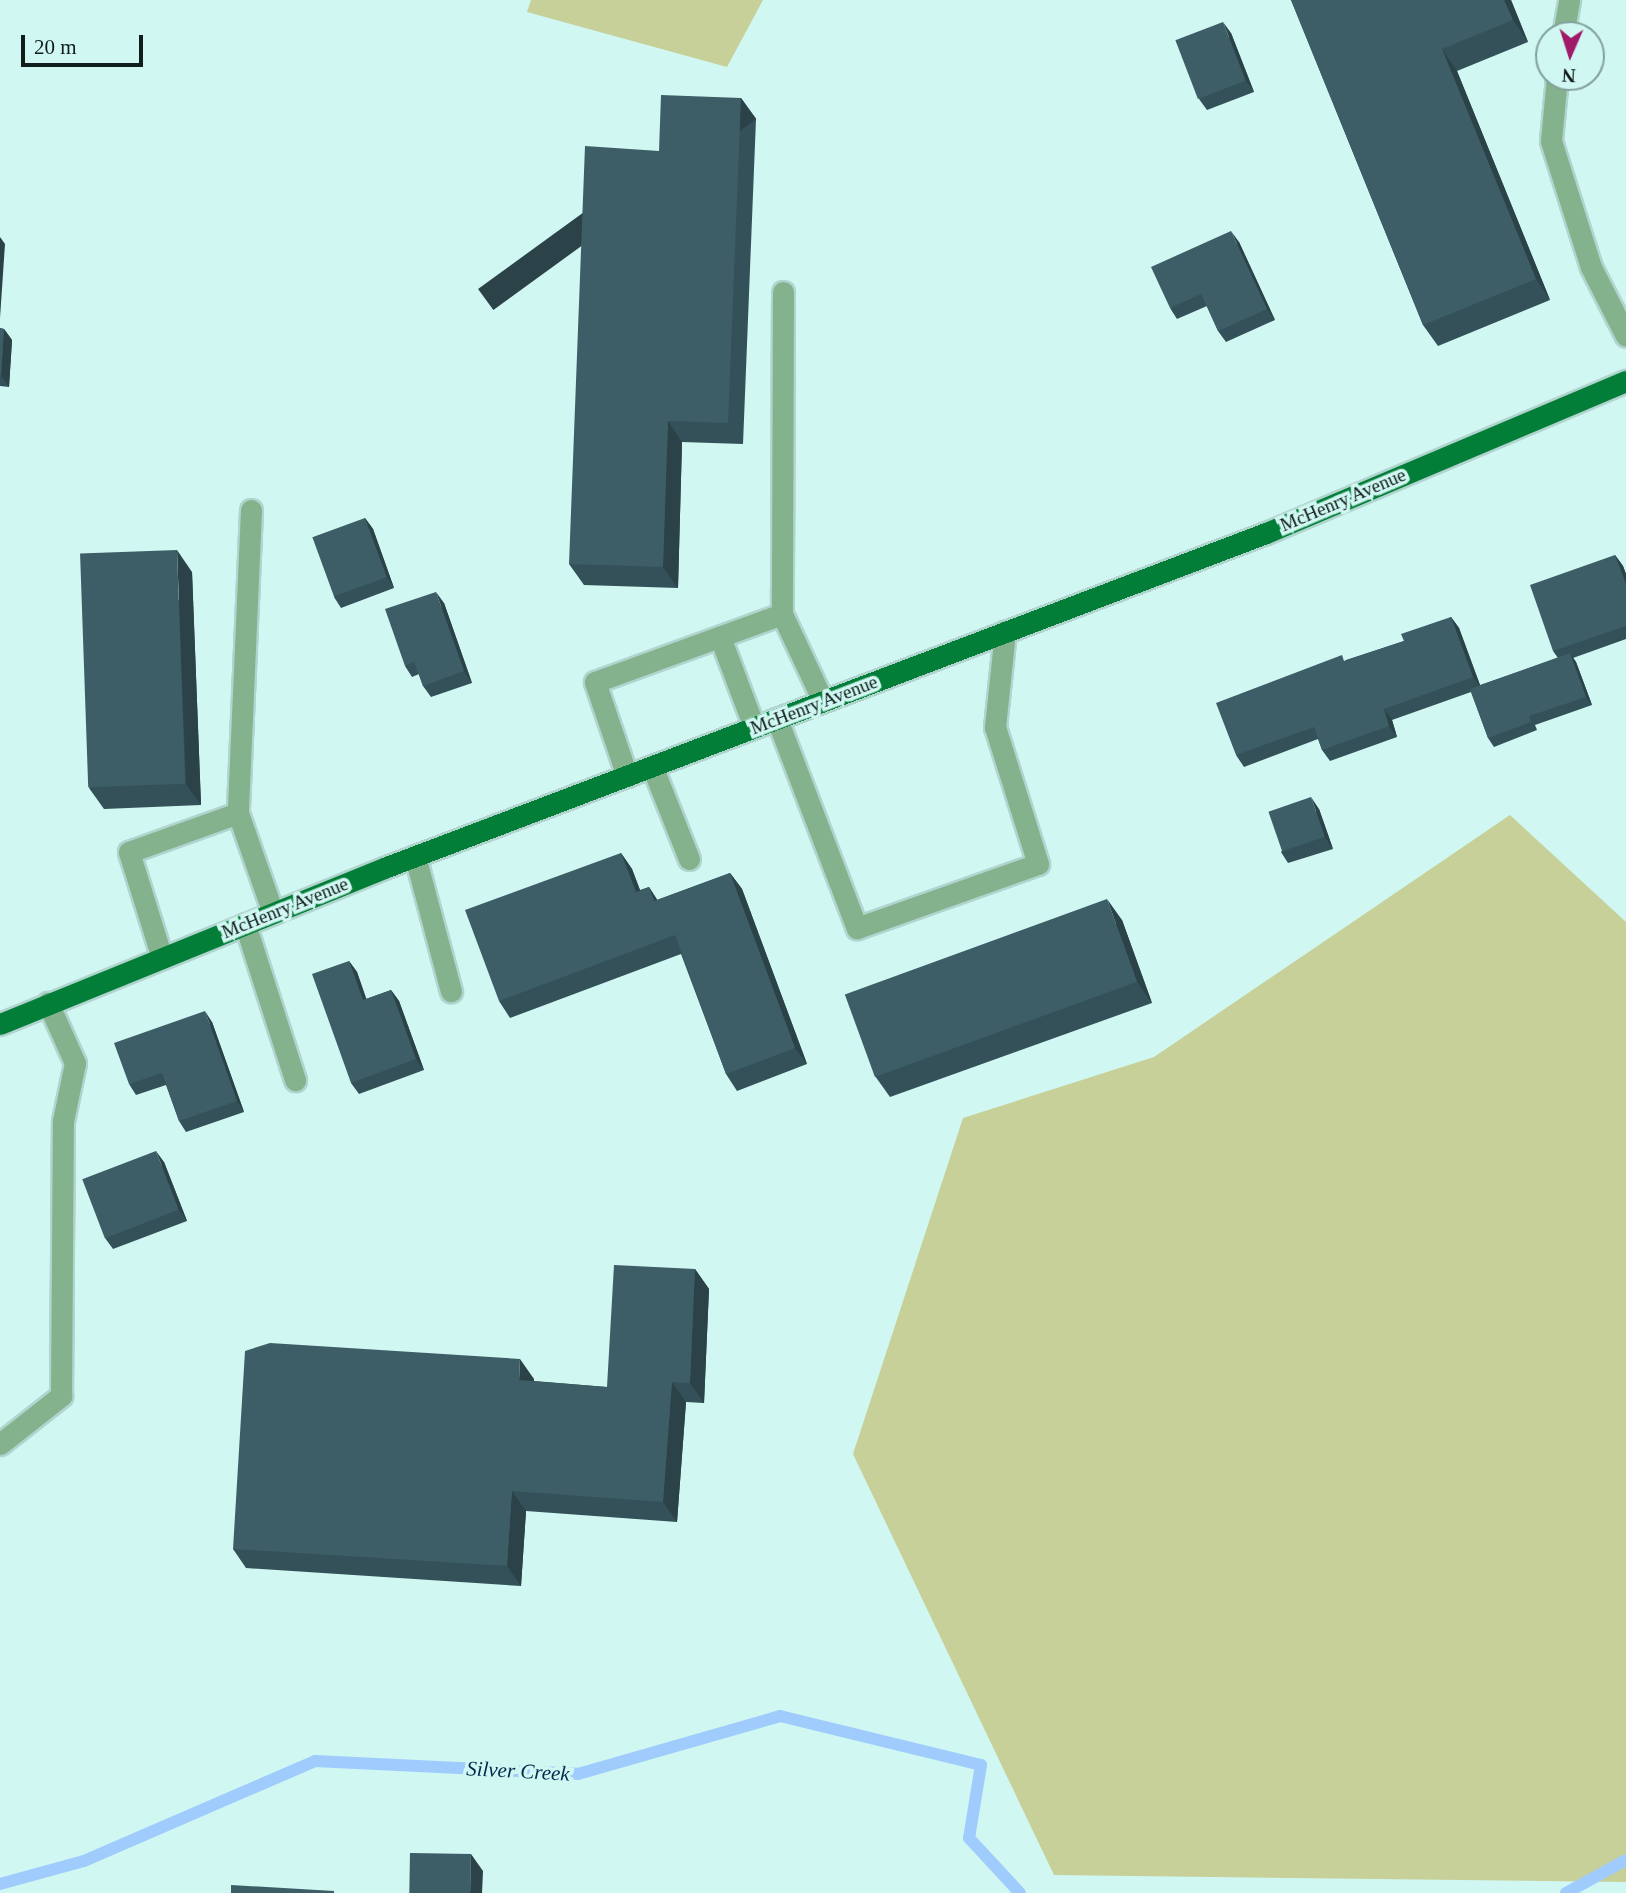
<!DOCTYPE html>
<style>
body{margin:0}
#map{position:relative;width:1626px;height:1893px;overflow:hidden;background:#d0f7f1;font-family:"Times New Roman",serif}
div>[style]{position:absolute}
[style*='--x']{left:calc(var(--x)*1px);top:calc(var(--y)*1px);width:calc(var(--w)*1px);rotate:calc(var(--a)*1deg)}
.green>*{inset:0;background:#c6d098}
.stream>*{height:12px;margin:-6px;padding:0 6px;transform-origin:6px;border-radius:6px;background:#9fccfd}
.roads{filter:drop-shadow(2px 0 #b1d4cf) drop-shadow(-2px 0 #b1d4cf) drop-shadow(0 2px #b1d4cf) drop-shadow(0 -2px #b1d4cf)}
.lane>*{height:21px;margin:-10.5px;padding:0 10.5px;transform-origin:10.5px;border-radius:10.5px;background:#83b28c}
.primary>*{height:21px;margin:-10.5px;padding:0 10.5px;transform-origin:10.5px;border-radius:10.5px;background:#037e39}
.wall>*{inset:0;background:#345159}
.shaded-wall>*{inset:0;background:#2b4248;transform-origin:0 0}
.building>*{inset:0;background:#3d5e67;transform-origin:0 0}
span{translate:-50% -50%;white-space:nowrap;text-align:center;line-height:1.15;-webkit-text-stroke:7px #d0f7f1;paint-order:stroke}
.street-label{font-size:19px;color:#0f1d1b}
.water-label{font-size:21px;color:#012a50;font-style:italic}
.north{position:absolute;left:1535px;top:21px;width:70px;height:70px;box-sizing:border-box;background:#d0f7f1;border:2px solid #83a09b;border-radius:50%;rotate:183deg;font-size:19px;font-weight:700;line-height:28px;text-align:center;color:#0f1d1b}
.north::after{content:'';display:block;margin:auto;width:24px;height:32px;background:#a21b68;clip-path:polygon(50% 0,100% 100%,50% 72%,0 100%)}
.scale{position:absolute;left:21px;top:35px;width:122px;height:32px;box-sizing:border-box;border:4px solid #0f1d1b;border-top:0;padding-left:9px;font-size:21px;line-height:24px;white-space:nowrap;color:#0f1d1b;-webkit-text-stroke:5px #d0f7f1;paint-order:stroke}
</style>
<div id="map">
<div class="green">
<div style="clip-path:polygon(531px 0,763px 0,727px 67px,527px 12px)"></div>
<div style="clip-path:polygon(1510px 815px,1626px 922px,1626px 1882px,1054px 1875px,853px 1454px,963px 1118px,1154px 1057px)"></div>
</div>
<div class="stream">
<div style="--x:0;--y:1884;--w:87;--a:-15.3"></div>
<div style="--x:84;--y:1861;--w:252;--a:-23.4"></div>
<div style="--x:315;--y:1761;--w:263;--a:2.8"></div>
<div style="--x:578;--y:1774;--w:210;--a:-16"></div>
<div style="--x:780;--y:1716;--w:207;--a:13.7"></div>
<div style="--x:981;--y:1765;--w:74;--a:99.3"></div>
<div style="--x:969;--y:1838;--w:75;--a:47.2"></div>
<div style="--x:1566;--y:1893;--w:68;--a:-28.8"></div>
</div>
<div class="roads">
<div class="lane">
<div style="--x:1563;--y:35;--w:36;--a:-80"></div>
<div style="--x:1557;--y:77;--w:64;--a:95.4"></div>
<div style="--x:1551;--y:141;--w:132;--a:72.4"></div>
<div style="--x:1591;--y:267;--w:77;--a:63.1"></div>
<div style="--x:783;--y:292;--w:322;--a:90.2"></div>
<div style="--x:782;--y:614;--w:96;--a:64.8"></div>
<div style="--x:251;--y:510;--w:303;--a:92.5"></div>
<div style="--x:238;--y:813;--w:106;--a:70.7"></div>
<div style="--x:720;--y:637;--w:96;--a:69.3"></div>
<div style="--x:777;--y:719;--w:224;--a:69.1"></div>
<div style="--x:857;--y:928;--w:192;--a:-19.5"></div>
<div style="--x:1038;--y:864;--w:144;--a:-107.4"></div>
<div style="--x:995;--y:727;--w:96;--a:-84"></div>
<div style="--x:652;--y:766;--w:100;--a:68.3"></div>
<div style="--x:627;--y:776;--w:99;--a:-108.8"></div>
<div style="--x:595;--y:682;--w:199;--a:-20"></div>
<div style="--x:415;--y:856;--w:140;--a:75.1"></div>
<div style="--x:245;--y:924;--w:164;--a:72.2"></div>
<div style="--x:162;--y:958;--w:111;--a:-107.3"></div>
<div style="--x:129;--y:852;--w:116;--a:-19.7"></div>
<div style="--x:0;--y:1444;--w:78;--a:-38.2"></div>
<div style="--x:61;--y:1396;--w:275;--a:-89.6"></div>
<div style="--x:63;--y:1121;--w:59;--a:-78.3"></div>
<div style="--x:75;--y:1063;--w:66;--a:-114.2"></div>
</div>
<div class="primary">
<div style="--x:0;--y:1024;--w:414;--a:-22.1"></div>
<div style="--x:384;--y:868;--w:943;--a:-20.8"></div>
<div style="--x:1266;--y:533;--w:391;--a:-22.9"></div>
</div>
</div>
<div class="wall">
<div style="clip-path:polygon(1291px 0,1511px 0,1528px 42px,1457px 71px,1550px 300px,1438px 346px,1423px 325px)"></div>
<div style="clip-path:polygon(1231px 33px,1254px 92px,1207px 110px,1199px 99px)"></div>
<div style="clip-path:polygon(741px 98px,756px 119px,743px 444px,682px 442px,678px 588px,584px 585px,569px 564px,659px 151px)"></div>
<div style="clip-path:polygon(1239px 242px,1275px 320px,1226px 342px,1218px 331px,1207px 306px,1177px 319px,1170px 308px)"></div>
<div style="clip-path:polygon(0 328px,4px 329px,12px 340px,9px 387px,0 386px)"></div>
<div style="clip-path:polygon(365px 518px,373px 529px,394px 588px,341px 608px,334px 597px)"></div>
<div style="clip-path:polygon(1615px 555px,1623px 566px,1626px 574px,1626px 639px,1573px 658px,1576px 662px,1592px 705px,1535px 725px,1537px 730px,1494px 747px,1488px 738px,1471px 692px,1392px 720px,1397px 737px,1330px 761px,1322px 750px,1318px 739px,1244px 767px,1236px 755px,1346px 660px,1404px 641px,1451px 617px,1459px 628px,1480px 685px,1558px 658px,1553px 651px)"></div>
<div style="clip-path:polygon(192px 572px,201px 805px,104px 809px,89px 788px)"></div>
<div style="clip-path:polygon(444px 603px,472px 683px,431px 697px,423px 686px,419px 674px,412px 677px,405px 666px)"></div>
<div style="clip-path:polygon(1319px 809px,1333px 849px,1288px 863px,1281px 852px)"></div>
<div style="clip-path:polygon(621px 853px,632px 869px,640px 890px,649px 887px,657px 900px,730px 873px,742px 889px,807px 1064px,737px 1091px,726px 1074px,681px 954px,510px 1018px,499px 1001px)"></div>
<div style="clip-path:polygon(1122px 920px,1152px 1003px,890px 1097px,875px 1076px)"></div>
<div style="clip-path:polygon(349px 961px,357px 972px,366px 999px,391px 990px,399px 1001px,424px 1070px,359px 1094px,351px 1083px)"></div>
<div style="clip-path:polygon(212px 1022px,244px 1112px,186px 1132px,179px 1121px,166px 1085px,136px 1095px,129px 1084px)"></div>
<div style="clip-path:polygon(164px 1162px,187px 1221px,113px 1249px,105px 1238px)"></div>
<div style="clip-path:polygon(695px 1269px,709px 1289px,704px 1403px,686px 1402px,677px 1522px,526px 1511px,521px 1586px,246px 1568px,233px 1549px,534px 1379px,534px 1381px,607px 1387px)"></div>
</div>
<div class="shaded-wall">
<div style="clip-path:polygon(1504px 0,1511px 0,1528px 42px,1513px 20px)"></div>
<div style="clip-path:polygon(1223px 22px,1231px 33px,1254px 92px,1246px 81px)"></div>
<div style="clip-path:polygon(1442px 49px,1457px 71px,1550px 300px,1536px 279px)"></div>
<div style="left:741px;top:98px;width:26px;height:325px;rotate:54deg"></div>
<div style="clip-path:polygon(1231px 231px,1239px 242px,1275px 320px,1267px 309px)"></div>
<div style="clip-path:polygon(0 237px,5px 244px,0 318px)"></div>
<div style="clip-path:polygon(4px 329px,12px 340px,9px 387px,1px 375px)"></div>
<div style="clip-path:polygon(668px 421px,682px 442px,678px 588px,663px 567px)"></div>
<div style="clip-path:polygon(365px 518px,373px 529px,394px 588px,387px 577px)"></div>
<div style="clip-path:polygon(177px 550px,192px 572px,201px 805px,186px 784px)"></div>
<div style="clip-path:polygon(1615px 555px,1623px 566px,1626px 574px,1626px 584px)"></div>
<div style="clip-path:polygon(436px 592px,444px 603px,472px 683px,464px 671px)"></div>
<div style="clip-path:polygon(1451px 617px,1459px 628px,1481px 688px,1473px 677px)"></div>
<div style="clip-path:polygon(1570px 653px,1576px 662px,1592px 705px,1586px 697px)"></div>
<div style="clip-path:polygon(1384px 709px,1392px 720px,1397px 737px,1389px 726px)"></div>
<div style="clip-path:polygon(1311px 797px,1319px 809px,1333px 849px,1325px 837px)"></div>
<div style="clip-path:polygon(621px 853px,632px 869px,647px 909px,636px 892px)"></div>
<div style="clip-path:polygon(730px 873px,742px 889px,807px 1064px,795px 1048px)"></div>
<div style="clip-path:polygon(649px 887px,660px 904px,654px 901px)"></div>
<div style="clip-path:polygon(1107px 899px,1122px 920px,1152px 1003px,1137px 982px)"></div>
<div style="clip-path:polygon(349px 961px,357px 972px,371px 1012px,363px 1000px)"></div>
<div style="clip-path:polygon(391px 990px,399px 1001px,424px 1070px,416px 1059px)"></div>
<div style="clip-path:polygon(205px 1011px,212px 1022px,244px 1112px,237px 1101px)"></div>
<div style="clip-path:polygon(156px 1151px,164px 1162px,187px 1221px,179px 1210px)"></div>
<div style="clip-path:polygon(695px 1269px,709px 1289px,704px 1403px,690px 1383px)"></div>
<div style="clip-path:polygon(520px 1359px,534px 1379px,533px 1400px,519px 1380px)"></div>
<div style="clip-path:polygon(672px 1382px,686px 1402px,677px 1522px,663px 1502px)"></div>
<div style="clip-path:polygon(512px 1491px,526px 1511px,521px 1586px,507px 1566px)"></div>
<div style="clip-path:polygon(471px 1854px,483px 1871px,482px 1893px,470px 1893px)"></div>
</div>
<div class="building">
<div style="clip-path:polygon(1291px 0,1504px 0,1513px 20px,1442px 49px,1536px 279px,1423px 325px)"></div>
<div style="left:1223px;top:22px;width:63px;height:51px;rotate:69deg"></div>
<div style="clip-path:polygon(661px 95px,741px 98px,728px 423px,668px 421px,663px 567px,569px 564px,585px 146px,659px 151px)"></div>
<div style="clip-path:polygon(1231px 231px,1267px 309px,1218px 331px,1201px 294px,1170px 308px,1151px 267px)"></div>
<div style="clip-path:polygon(0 328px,4px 329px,1px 375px,0 375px)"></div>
<div style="left:365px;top:518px;width:63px;height:56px;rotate:70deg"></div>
<div style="left:177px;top:550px;width:234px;height:97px;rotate:88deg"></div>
<div style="clip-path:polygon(1615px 555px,1626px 584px,1626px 626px,1553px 651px,1530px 585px)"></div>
<div style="clip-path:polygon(436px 592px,464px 671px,423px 686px,414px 662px,405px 666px,385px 609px)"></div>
<div style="clip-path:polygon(1451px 617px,1473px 677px,1384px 709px,1389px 726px,1322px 750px,1314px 727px,1236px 755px,1216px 703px,1342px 655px,1344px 661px,1404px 641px,1401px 634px)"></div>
<div style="clip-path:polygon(1570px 653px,1586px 697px,1529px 716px,1531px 722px,1488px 738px,1470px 689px)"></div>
<div style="left:1311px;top:797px;width:42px;height:45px;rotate:71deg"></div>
<div style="clip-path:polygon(621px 853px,636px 892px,649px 887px,654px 901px,730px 873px,795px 1048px,726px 1074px,675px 935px,499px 1001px,465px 910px)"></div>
<div style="left:1107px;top:899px;width:88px;height:279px;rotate:70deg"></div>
<div style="clip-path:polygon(349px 961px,363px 1000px,391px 990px,416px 1059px,351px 1083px,312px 974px)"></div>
<div style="clip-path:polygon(205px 1011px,237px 1101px,179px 1121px,162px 1073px,129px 1084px,114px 1043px)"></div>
<div style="left:156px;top:1151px;width:63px;height:79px;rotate:69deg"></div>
<div style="clip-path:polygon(614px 1265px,695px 1269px,690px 1383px,672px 1382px,663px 1502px,512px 1491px,507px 1566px,233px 1549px,245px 1351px,270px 1343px,520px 1359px,519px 1380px,607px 1387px)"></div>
<div style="left:410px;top:1853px;width:61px;height:40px;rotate:1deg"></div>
<div style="clip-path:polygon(231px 1885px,334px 1891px,334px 1893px,231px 1893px)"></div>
</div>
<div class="street-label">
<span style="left:1343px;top:500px;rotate:-23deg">McHenry Avenue</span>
<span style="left:814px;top:705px;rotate:-21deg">McHenry Avenue</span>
<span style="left:285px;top:908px;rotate:-22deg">McHenry Avenue</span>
</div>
<div class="water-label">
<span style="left:518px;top:1771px;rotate:3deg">Silver Creek</span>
</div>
<div class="north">N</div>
<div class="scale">20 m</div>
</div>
